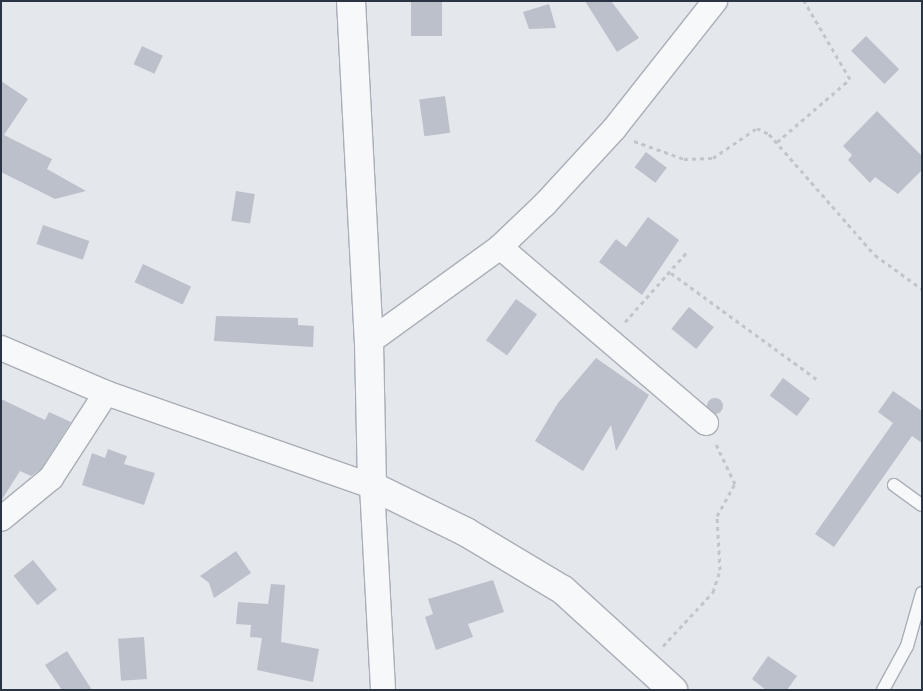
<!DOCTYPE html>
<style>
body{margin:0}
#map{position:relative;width:923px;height:691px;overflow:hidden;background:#e4e7ec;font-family:"Open Sans",sans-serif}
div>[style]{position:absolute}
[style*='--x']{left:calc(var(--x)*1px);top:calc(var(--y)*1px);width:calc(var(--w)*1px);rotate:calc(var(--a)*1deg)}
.building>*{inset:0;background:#bbc0ca;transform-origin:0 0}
.round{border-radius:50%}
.path>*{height:3px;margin-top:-1.5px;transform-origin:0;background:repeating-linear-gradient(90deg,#c2c5cb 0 4px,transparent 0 8px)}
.roads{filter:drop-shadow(1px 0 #a9aeb7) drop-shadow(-1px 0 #a9aeb7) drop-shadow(0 1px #a9aeb7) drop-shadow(0 -1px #a9aeb7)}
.service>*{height:12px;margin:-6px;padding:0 6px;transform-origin:6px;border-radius:6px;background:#f7f8fa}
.minor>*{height:24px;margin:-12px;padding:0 12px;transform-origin:12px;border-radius:12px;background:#f7f8fa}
.tertiary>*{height:28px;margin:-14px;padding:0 14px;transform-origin:14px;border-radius:14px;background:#f7f8fa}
span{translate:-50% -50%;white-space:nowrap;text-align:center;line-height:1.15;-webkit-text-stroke:4.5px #f4f6f9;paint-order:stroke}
.frame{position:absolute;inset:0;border:2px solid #2b3445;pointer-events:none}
</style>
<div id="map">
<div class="building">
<div style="left:411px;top:1px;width:31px;height:35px"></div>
<div style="clip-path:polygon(585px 1px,611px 1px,639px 38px,617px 52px)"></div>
<div style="clip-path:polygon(549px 4px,556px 28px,529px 29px,523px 12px)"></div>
<div style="left:866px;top:36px;width:47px;height:21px;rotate:45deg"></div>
<div style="left:142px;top:46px;width:23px;height:20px;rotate:25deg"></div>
<div style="clip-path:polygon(1px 81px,28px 99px,4px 135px,52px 159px,47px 169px,86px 191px,55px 199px,1px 172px)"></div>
<div style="left:445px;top:96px;width:37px;height:26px;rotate:82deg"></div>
<div style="clip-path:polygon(877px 111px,922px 156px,922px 170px,898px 194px,875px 177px,870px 183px,848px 160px,852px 155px,843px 146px)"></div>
<div style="left:646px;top:152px;width:26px;height:19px;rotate:37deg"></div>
<div style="left:236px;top:191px;width:19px;height:30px;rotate:9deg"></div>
<div style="clip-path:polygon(648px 217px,679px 240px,642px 295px,599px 262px,616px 239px,626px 247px)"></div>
<div style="left:43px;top:225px;width:49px;height:20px;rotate:19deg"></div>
<div style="left:143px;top:264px;width:53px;height:20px;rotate:25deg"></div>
<div style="left:516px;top:299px;width:26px;height:51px;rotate:36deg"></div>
<div style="left:689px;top:307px;width:32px;height:28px;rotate:39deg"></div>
<div style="clip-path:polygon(216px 316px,298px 318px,298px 325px,314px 326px,313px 347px,214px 341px)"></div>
<div style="clip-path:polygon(596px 358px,649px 395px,616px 451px,611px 425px,583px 471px,535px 441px,558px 403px)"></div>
<div style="left:783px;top:378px;width:34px;height:22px;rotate:37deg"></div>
<div style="clip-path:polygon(893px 391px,922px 411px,922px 443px,912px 436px,834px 547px,815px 534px,893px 423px,878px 412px)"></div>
<div class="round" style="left:707px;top:398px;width:16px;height:16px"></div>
<div style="clip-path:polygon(1px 399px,45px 420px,49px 412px,71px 422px,41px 469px,31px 476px,20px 471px,1px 501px)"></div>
<div style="clip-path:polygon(108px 449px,127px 456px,124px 464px,155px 473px,144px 505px,82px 485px,92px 453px,105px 458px)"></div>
<div style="clip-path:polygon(236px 551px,251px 573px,214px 598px,209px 583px,200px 576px)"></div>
<div style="left:33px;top:560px;width:38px;height:25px;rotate:51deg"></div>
<div style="clip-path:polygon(493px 580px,504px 612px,468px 624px,473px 637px,436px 650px,425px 617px,433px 614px,428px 599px)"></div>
<div style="clip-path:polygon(271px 584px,285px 585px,281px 642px,319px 649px,313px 682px,257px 670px,262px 638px,250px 637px,251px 625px,236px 624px,238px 602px,268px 604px)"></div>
<div style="left:144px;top:637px;width:42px;height:26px;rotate:86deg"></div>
<div style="clip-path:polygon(67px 651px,92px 690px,62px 690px,45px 665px)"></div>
<div style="clip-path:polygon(768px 656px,797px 676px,787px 690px,766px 690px,752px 679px)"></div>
</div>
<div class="path">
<div style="--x:634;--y:141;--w:53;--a:19.8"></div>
<div style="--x:684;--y:159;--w:29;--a:-2"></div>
<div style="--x:713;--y:158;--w:53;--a:-34.3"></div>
<div style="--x:757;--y:128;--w:13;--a:27"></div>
<div style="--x:769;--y:134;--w:161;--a:48.8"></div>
<div style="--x:875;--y:255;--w:58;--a:35.9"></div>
<div style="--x:777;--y:142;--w:96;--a:-40.8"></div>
<div style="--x:850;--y:79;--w:91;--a:-120.5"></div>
<div style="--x:671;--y:273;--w:183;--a:36.1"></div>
<div style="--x:625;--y:322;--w:94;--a:-48.5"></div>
<div style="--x:663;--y:646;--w:74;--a:-47.2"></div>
<div style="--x:713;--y:592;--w:23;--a:-72"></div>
<div style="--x:720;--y:570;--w:54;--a:-93.2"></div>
<div style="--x:717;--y:516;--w:37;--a:-61"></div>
<div style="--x:735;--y:484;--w:44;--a:-115.4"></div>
</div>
<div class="roads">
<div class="service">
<div style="--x:894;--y:485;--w:34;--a:36"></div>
<div style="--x:883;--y:690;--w:50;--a:-61.4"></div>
<div style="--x:907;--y:646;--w:55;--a:-74.2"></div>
</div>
<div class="minor">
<div style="--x:500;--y:247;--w:271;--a:40.5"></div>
<div style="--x:369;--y:342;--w:162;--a:-35.9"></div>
<div style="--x:500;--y:247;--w:62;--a:-43.7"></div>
<div style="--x:545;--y:204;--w:102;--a:-47.4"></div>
<div style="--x:614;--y:129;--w:163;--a:-51.7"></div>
<div style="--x:1;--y:348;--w:114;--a:23.2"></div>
<div style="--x:106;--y:393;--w:282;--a:19.3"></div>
<div style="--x:372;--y:486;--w:204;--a:86.9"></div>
<div style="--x:1;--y:519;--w:65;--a:-39.4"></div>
<div style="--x:51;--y:478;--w:101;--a:-57.1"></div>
</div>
<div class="tertiary">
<div style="--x:351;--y:1;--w:341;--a:87"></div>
<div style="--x:369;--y:342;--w:144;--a:88.8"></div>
<div style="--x:372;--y:486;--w:105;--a:26.1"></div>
<div style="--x:466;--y:532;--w:113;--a:30.9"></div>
<div style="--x:563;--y:590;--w:149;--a:42.3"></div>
</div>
</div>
<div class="frame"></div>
</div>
